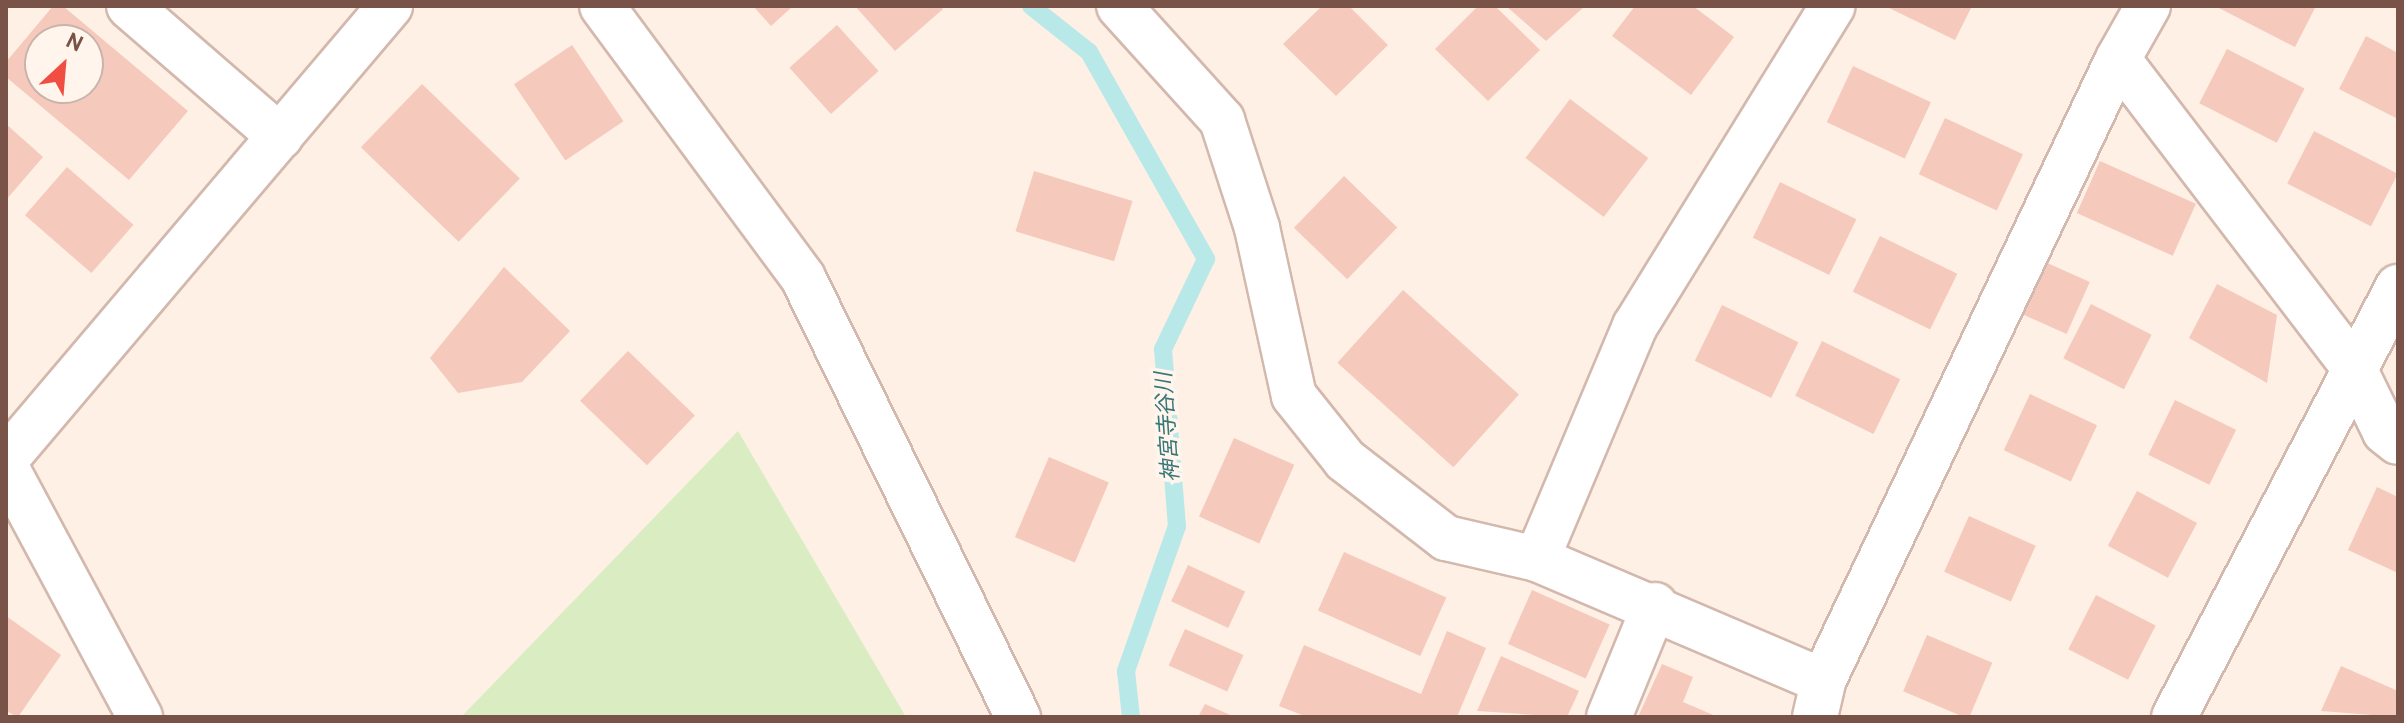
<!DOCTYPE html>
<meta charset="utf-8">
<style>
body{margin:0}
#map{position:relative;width:2404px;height:723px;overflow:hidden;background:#fef0e5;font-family:Overpass,"Noto Sans JP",sans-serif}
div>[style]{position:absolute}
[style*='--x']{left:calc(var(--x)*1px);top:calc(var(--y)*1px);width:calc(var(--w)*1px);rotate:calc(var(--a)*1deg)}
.green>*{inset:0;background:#daedc2}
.stream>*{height:18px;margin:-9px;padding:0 9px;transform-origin:9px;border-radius:9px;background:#b8e9e8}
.building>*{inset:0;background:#f5c9bb;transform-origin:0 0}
.roads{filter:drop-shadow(2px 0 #d3b8ad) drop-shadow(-2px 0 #d3b8ad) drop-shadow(0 2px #d3b8ad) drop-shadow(0 -2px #d3b8ad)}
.minor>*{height:44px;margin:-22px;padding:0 22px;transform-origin:22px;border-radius:22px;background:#fff}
.tertiary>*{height:44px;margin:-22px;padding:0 22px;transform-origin:22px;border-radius:22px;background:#fff}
span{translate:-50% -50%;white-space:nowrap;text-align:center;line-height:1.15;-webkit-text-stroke:7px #fff5ed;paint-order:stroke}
.water-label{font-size:22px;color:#387778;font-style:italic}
.frame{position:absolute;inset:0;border:8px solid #795248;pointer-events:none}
.north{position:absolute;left:24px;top:24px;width:80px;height:80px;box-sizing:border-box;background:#fff5ed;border:2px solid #c9b4ab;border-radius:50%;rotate:26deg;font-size:22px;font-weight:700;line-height:32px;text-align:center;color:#795248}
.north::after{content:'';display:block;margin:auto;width:28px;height:36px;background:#f04e42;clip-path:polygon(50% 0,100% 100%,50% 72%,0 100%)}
</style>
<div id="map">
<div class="green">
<div style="clip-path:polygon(738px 431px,906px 717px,461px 717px)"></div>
</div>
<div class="stream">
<div style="--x:1031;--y:6;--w:74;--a:38.4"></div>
<div style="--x:1089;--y:52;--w:238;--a:60.5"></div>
<div style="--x:1206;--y:259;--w:100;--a:115.5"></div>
<div style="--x:1163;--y:349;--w:178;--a:85.5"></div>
<div style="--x:1177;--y:526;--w:154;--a:109.4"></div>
<div style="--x:1126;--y:671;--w:46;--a:83.8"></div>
</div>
<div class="building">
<div style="clip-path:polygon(evenodd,53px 6px,63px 6px,188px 111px,129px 180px,6px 77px,6px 62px,53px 6px,40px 40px,88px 40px,88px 88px,40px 88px,40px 40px)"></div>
<div style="clip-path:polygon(753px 6px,793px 6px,771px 26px)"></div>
<div style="clip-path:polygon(855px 6px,940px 6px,943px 9px,895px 51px)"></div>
<div style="clip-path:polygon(1322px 6px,1349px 6px,1388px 45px,1336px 96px,1283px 44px)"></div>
<div style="clip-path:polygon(1478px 6px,1495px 6px,1540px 50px,1488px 101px,1435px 49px)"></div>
<div style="clip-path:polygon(1506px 6px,1585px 6px,1546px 41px)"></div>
<div style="clip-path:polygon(1635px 6px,1693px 6px,1734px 37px,1691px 95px,1612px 36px)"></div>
<div style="clip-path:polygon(1885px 6px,1972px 6px,1955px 40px)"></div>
<div style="clip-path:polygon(2215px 6px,2316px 6px,2295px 47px)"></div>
<div style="left:837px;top:25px;width:62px;height:64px;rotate:48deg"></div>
<div style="clip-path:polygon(2366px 36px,2398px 53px,2398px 119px,2339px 89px)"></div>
<div style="left:572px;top:45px;width:92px;height:70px;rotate:56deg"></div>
<div style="left:2227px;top:49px;width:87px;height:61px;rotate:27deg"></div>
<div style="left:1853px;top:66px;width:86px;height:62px;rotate:25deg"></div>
<div style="left:422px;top:84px;width:136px;height:88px;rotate:44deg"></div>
<div style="left:1570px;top:99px;width:98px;height:74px;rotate:37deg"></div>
<div style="left:1945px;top:118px;width:86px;height:62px;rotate:25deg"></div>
<div style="clip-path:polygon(6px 124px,43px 157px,6px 200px)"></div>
<div style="left:2314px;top:131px;width:94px;height:59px;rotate:27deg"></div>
<div style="left:2100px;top:161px;width:105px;height:57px;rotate:24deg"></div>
<div style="left:67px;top:167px;width:88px;height:64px;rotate:41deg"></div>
<div style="left:1034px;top:171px;width:103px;height:63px;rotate:17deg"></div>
<div style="left:1344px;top:176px;width:74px;height:72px;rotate:44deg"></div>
<div style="left:1780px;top:182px;width:85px;height:62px;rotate:26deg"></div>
<div style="left:1880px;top:236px;width:86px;height:62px;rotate:26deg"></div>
<div style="left:2045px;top:262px;width:49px;height:57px;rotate:24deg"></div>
<div style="clip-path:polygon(504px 267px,570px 331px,522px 382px,458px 393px,430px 358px)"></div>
<div style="clip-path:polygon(2217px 284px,2277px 315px,2267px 383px,2189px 338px)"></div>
<div style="left:1403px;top:290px;width:156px;height:98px;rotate:42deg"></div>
<div style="left:2091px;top:304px;width:68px;height:61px;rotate:27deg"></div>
<div style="left:1722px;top:305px;width:85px;height:62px;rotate:26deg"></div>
<div style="left:1822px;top:341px;width:87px;height:61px;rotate:26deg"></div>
<div style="left:628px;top:351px;width:93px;height:69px;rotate:44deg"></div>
<div style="left:2030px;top:394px;width:74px;height:62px;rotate:25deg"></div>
<div style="left:2175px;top:400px;width:68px;height:61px;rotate:26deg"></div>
<div style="left:1234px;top:438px;width:66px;height:86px;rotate:24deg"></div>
<div style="left:1049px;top:457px;width:65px;height:87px;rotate:23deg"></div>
<div style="clip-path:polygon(2377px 487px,2398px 497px,2398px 573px,2348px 550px)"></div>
<div style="left:2137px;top:491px;width:68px;height:62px;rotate:28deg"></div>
<div style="left:1969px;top:516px;width:73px;height:61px;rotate:24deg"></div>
<div style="left:1344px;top:552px;width:112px;height:64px;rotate:24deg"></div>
<div style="left:1188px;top:565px;width:63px;height:40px;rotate:25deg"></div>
<div style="left:1532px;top:590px;width:85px;height:59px;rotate:24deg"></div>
<div style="left:2096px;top:595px;width:67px;height:61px;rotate:27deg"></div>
<div style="clip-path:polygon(6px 616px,61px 655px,18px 717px,6px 711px)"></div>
<div style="left:1185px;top:629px;width:64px;height:40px;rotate:24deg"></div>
<div style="clip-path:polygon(1447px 631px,1486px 648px,1457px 717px,1307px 717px,1279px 706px,1304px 645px,1421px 694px)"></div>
<div style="left:1927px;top:635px;width:71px;height:61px;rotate:23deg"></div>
<div style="clip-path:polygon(1501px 656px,1579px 691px,1567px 717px,1477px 711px)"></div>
<div style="clip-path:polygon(1662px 664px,1693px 677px,1683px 702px,1718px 717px,1638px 717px)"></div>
<div style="clip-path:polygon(2341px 666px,2398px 691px,2398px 717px,2321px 711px)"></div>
<div style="clip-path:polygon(1205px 704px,1235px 717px,1198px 717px)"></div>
</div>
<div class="roads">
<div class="minor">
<div style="--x:129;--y:6;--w:200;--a:40.9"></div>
<div style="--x:1119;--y:6;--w:154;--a:47.9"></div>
<div style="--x:1222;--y:120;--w:114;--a:72"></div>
<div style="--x:1257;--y:228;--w:172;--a:77.6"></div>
<div style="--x:1294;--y:396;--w:82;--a:51.4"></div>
<div style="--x:1345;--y:460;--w:128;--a:37.7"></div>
<div style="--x:1446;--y:538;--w:93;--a:13"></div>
<div style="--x:2148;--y:6;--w:61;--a:119.5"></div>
<div style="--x:2118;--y:59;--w:387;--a:52.6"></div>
<div style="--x:2353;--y:366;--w:73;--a:64.1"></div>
<div style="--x:2385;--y:432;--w:16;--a:38"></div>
<div style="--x:6;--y:459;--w:594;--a:-49.71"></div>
<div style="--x:6;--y:467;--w:284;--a:61.8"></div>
<div style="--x:1823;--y:681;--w:311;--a:-156.9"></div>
<div style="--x:1537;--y:559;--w:253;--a:-67.2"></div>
<div style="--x:1635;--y:326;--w:376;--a:-58.3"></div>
<div style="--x:1609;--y:717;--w:121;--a:-67.7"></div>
<div style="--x:1815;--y:717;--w:37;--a:-77"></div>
<div style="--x:1823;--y:681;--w:688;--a:-64.63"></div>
<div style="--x:2174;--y:717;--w:485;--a:-62.5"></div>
</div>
<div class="tertiary">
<div style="--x:602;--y:6;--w:338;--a:53.5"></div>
<div style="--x:803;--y:278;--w:489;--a:63.9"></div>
</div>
</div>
<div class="water-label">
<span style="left:1169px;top:427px;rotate:-94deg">神宮寺谷川</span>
</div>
<div class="frame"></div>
<div class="north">N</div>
</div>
